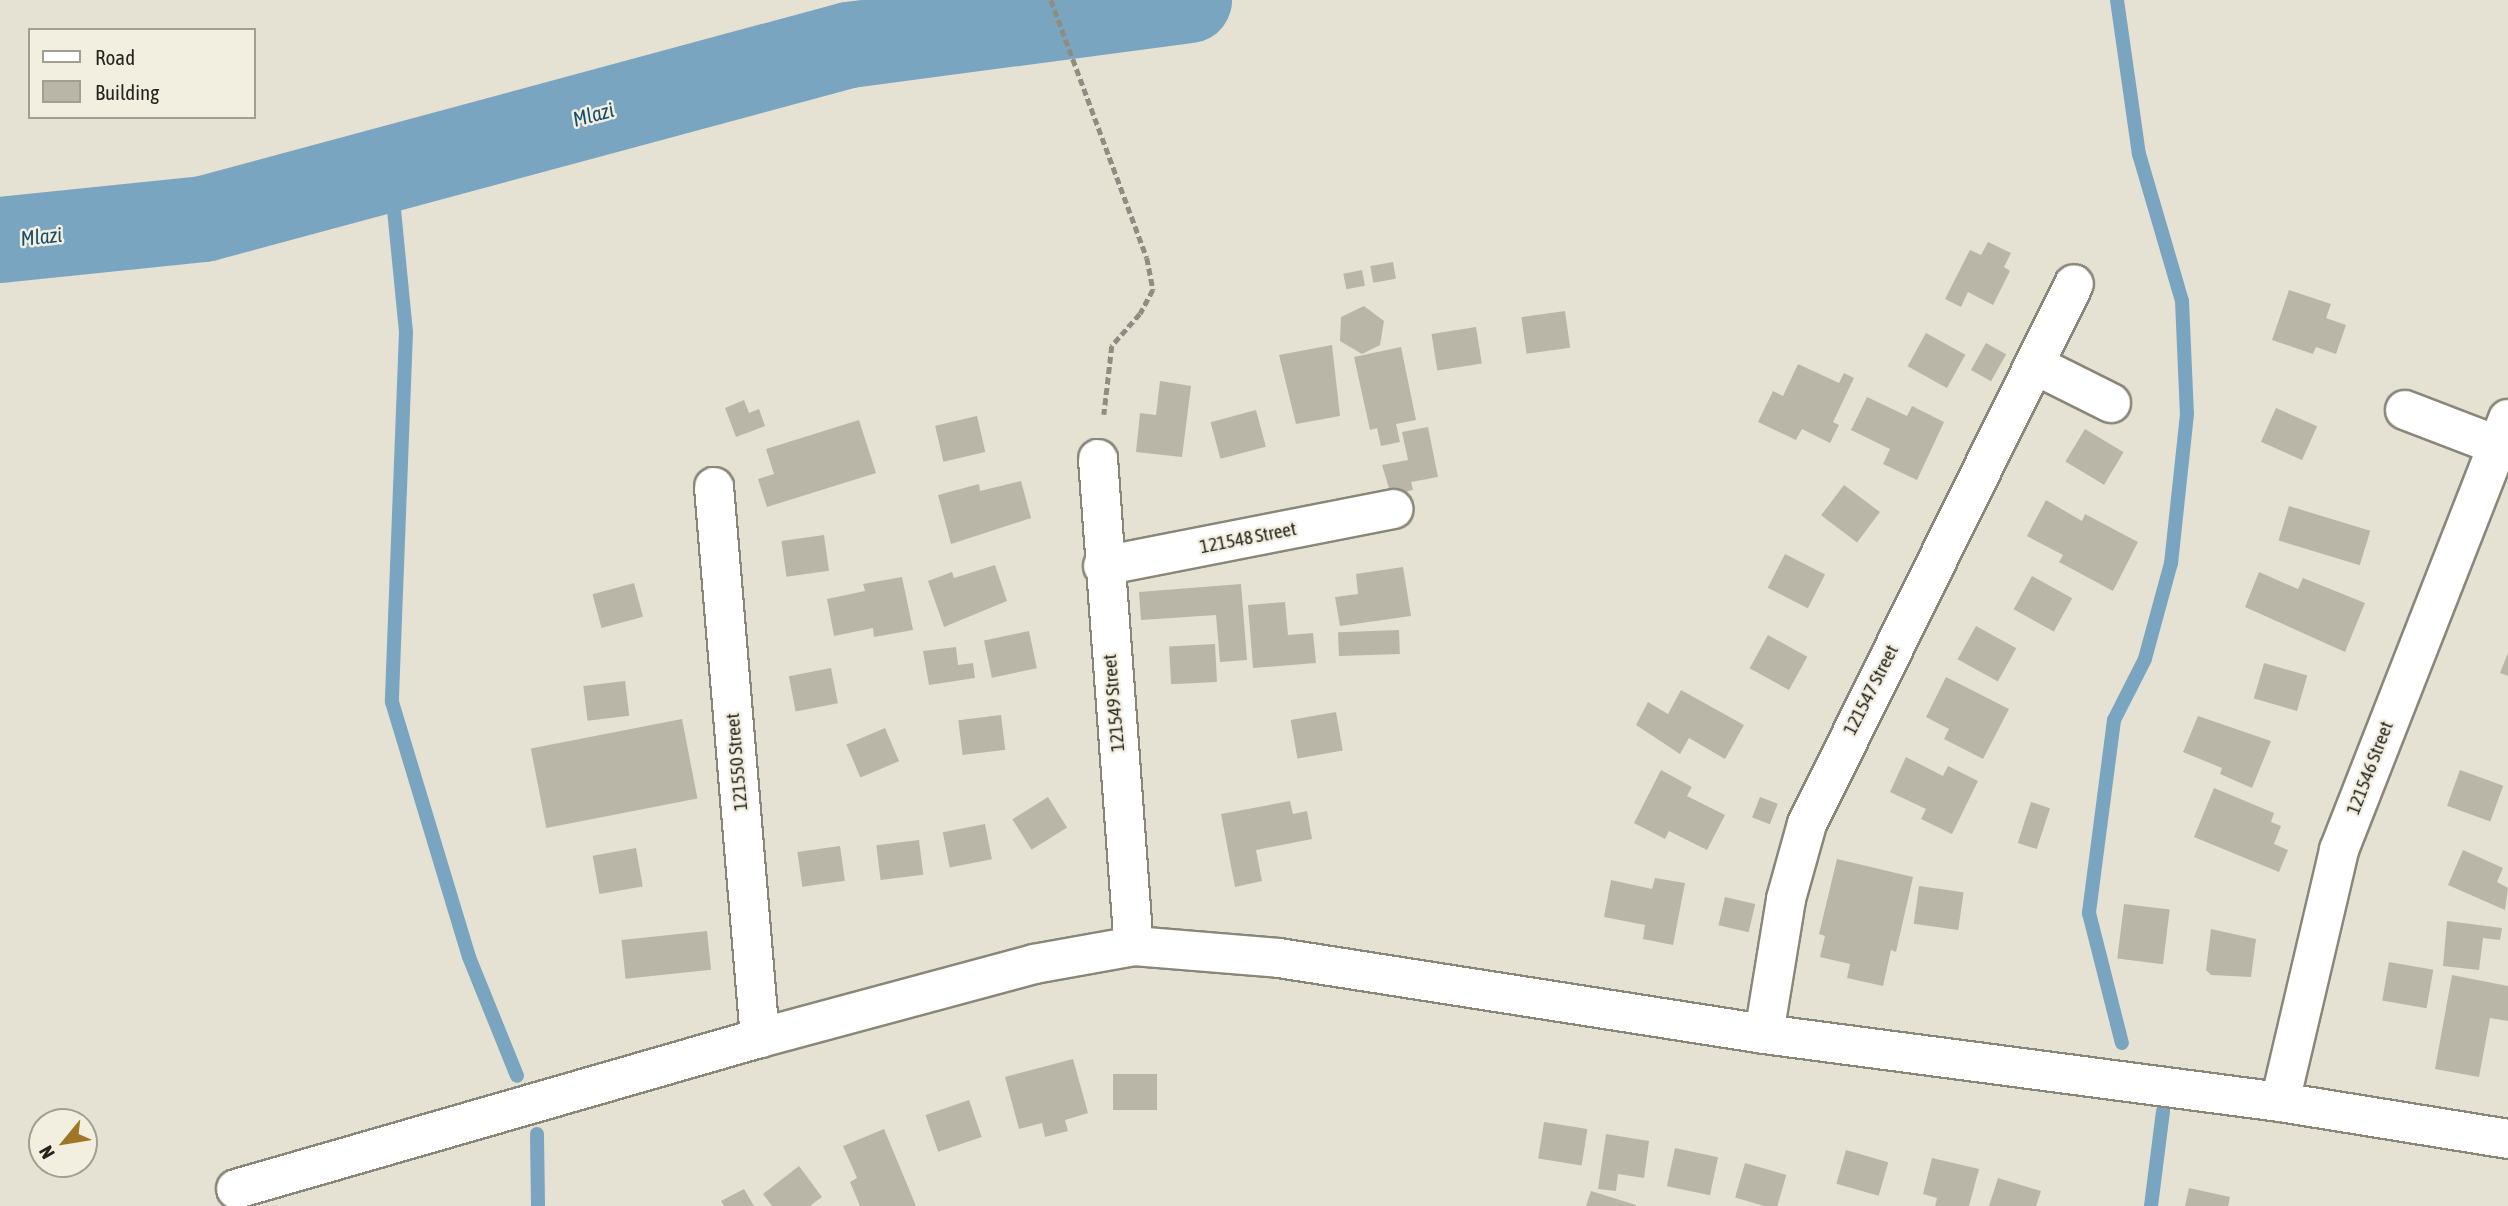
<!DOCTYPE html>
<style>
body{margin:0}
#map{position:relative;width:2508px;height:1206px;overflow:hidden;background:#e6e2d3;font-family:"Asap Condensed",sans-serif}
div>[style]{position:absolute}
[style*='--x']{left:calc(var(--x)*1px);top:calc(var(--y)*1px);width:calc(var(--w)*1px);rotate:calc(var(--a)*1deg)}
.stream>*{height:14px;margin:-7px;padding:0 7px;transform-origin:7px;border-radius:7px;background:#7aa5c1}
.river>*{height:86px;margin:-43px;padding:0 43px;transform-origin:43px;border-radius:43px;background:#7aa5c1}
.building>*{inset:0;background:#bab6a7;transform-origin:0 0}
.path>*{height:4.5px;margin-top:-2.25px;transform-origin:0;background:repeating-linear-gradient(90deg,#8f8d82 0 7px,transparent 0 10.5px)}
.roads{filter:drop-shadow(2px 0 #8a8678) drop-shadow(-2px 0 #8a8678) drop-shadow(0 2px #8a8678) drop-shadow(0 -2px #8a8678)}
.minor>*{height:38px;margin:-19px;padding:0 19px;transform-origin:19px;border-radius:19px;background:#fff}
span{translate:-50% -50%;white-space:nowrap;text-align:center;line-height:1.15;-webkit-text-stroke:5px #f3efe0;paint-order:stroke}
.street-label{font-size:19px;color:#25241e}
.water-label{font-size:21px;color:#184e6a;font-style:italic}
.legend{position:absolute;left:28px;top:28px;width:228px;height:91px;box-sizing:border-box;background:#f3efe0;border:2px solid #a19e92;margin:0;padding:9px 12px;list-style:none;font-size:21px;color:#25241e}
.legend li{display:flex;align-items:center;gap:14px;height:35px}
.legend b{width:35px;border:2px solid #a19e92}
.north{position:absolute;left:28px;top:1108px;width:70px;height:70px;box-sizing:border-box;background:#f3efe0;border:2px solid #a19e92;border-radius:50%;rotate:240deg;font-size:19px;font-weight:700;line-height:28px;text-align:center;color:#25241e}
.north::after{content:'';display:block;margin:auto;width:24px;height:32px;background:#a17526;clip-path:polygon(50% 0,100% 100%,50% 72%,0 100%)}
</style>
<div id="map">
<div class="stream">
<div style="--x:2117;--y:0;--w:156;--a:81.9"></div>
<div style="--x:2139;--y:154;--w:153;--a:73.7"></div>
<div style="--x:2182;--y:301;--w:113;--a:87.5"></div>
<div style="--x:2187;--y:414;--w:150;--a:96.1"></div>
<div style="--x:2171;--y:563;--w:99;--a:105.2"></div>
<div style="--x:2145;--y:659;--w:68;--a:116.9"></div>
<div style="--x:2114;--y:720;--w:195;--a:97.4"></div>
<div style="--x:2089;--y:913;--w:134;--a:75.8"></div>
<div style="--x:390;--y:169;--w:164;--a:84.4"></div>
<div style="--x:406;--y:332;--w:370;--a:92.2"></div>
<div style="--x:392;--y:702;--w:266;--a:73.2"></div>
<div style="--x:469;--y:957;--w:128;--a:68"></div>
<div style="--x:537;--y:1134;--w:72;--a:89.2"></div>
<div style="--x:2151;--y:1206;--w:96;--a:-82.8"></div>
</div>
<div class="river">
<div style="--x:0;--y:240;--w:205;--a:-5.9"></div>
<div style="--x:204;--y:219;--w:668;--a:-15.1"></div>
<div style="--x:849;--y:45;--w:343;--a:-7.5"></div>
</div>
<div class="building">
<div style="clip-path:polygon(1988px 242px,2011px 253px,2004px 267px,2010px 271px,1993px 305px,1968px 292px,1961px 307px,1945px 299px,1970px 250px,1981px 255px)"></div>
<div style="left:1393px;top:262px;width:17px;height:23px;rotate:80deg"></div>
<div style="left:1362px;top:270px;width:16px;height:19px;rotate:79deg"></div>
<div style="clip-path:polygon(2289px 290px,2331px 304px,2326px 318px,2346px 325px,2336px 354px,2316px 347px,2313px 354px,2272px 340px)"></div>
<div style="clip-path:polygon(1364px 306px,1384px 321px,1380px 345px,1362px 354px,1340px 341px,1341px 317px)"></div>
<div style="left:1565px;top:311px;width:37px;height:44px;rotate:82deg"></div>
<div style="left:1476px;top:327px;width:37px;height:45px;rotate:81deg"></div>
<div style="left:1926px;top:333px;width:45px;height:38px;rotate:29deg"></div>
<div style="left:1986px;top:343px;width:23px;height:31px;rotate:29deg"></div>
<div style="clip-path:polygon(1332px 345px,1340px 416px,1296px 424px,1279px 355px)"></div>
<div style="clip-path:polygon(1401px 347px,1416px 420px,1396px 424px,1400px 442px,1381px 446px,1377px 428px,1370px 430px,1354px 357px)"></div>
<div style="clip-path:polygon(1798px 364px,1839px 383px,1844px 373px,1854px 378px,1833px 422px,1839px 425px,1830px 443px,1802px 429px,1796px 440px,1758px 422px,1773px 391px,1783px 396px)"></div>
<div style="clip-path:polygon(1160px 381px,1191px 386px,1182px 457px,1136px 452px,1140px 413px,1156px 415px)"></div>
<div style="clip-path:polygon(1867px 397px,1907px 416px,1912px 406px,1944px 422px,1917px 480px,1883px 464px,1890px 449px,1851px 430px)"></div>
<div style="clip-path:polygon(744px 400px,749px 413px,759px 409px,765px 426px,736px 437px,725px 408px)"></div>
<div style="left:2276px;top:408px;width:45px;height:37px;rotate:24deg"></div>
<div style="left:1256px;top:410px;width:38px;height:47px;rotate:75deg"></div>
<div style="left:977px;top:416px;width:37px;height:43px;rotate:77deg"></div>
<div style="clip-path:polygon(859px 420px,876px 473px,767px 507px,758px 479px,774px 474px,766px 449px)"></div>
<div style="clip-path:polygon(1428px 427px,1438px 477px,1411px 482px,1413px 490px,1391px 495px,1382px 465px,1408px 460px,1402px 432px)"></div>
<div style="left:2085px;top:429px;width:45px;height:38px;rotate:31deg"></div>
<div style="clip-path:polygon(1021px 481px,1031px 518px,951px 544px,938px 495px,979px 484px,980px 491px)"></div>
<div style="left:1844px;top:485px;width:45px;height:38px;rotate:37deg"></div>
<div style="clip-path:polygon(2046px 500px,2082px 521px,2085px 514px,2138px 542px,2113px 591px,2059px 562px,2063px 555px,2027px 536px)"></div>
<div style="left:2289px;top:506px;width:85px;height:36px;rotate:17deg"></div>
<div style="left:824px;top:535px;width:36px;height:43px;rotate:82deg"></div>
<div style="left:1785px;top:554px;width:45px;height:38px;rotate:27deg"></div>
<div style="clip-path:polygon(995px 565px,1007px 601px,944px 627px,928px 581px,952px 572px,954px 578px)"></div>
<div style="clip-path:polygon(1403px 567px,1411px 616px,1340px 626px,1335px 597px,1358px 594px,1356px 574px)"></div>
<div style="clip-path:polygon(2259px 572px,2298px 589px,2303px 578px,2365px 603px,2345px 652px,2245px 607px)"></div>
<div style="left:2032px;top:576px;width:46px;height:38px;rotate:29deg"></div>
<div style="clip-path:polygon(902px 577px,913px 630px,874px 637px,873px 628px,834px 636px,827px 599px,865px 591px,863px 584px)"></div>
<div style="left:634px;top:583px;width:35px;height:43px;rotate:75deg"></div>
<div style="clip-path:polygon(1241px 584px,1247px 660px,1220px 662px,1216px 615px,1141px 620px,1139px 592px)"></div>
<div style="clip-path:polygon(1285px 602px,1288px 635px,1313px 633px,1316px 663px,1253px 668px,1248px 605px)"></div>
<div style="left:1976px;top:626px;width:46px;height:38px;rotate:29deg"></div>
<div style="left:1399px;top:630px;width:24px;height:61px;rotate:88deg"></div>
<div style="left:1029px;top:631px;width:38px;height:46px;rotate:78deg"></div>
<div style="left:1768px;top:635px;width:45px;height:38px;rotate:29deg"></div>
<div style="left:1215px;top:644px;width:38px;height:46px;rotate:87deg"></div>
<div style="clip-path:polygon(956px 647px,958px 665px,973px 663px,975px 678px,929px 685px,923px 651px)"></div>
<div style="clip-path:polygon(2508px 653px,2508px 676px,2500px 673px)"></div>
<div style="left:2264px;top:663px;width:45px;height:37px;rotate:16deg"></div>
<div style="left:831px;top:668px;width:36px;height:43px;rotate:79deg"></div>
<div style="clip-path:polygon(1946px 677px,2009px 709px,1983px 759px,1944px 739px,1949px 729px,1926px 717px)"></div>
<div style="left:625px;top:681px;width:35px;height:42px;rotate:83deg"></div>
<div style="clip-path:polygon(1681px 690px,1744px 725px,1725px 759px,1689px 738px,1680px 754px,1636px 725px,1648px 702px,1668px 714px)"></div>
<div style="left:1336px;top:712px;width:39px;height:46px;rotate:80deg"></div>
<div style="left:1001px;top:715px;width:35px;height:43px;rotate:83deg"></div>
<div style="clip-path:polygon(2198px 716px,2271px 741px,2252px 788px,2220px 774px,2222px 768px,2183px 752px)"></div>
<div style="left:682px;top:719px;width:81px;height:154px;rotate:79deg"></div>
<div style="left:885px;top:728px;width:36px;height:42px;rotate:67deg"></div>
<div style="clip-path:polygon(1906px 757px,1943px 776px,1948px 766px,1978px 781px,1952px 834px,1921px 819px,1926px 809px,1890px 792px)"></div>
<div style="clip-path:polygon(1661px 770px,1692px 787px,1687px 796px,1725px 815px,1707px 850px,1669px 831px,1665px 839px,1634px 823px)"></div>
<div style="left:2460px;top:770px;width:46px;height:38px;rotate:20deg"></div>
<div style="clip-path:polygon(2214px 788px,2274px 813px,2271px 822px,2281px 826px,2274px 844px,2288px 850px,2279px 872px,2194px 837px)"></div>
<div style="left:1048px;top:797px;width:36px;height:42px;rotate:58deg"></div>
<div style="left:1760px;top:797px;width:19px;height:22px;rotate:21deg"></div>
<div style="clip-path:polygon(1290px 801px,1293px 814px,1307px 811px,1312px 839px,1256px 850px,1262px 881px,1235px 887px,1221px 814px)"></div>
<div style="left:2031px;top:802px;width:20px;height:43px;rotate:18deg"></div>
<div style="left:985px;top:824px;width:36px;height:43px;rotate:79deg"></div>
<div style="left:919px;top:840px;width:35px;height:43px;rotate:83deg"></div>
<div style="left:840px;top:846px;width:35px;height:43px;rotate:82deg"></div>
<div style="left:636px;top:848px;width:39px;height:44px;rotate:80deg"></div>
<div style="clip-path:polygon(2463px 850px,2503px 868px,2497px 882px,2508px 888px,2505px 910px,2448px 885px)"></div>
<div style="clip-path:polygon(1837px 859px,1913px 877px,1896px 952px,1891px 950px,1883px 986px,1847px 978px,1850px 964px,1820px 957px,1825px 936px,1819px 934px)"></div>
<div style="clip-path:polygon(1655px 878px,1685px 883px,1673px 945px,1643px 939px,1645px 925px,1604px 917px,1611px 880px,1652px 889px)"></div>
<div style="left:1919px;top:886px;width:45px;height:38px;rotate:8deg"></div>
<div style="left:1725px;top:897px;width:31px;height:29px;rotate:13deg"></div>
<div style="left:2124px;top:904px;width:46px;height:55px;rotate:7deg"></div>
<div style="clip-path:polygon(2447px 921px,2502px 928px,2500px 940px,2483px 938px,2479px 970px,2443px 966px)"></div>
<div style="clip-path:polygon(2211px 929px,2256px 939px,2251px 977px,2211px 975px,2206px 970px)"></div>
<div style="left:707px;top:931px;width:39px;height:86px;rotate:84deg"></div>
<div style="left:2389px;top:962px;width:45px;height:39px;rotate:10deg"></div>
<div style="clip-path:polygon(2452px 975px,2508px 986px,2508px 1021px,2490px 1018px,2479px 1077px,2435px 1069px)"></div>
<div style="clip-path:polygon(1073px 1059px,1088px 1113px,1065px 1120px,1068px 1131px,1045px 1137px,1042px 1123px,1019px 1129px,1005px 1077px)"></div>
<div style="left:1157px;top:1074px;width:36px;height:44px;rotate:90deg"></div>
<div style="left:969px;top:1100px;width:39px;height:46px;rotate:71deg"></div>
<div style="left:1544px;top:1122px;width:44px;height:37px;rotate:9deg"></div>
<div style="clip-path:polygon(884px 1129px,916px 1206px,860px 1206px,850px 1182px,857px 1178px,843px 1146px)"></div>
<div style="clip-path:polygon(1606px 1134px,1649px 1141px,1644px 1178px,1618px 1174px,1616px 1191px,1598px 1189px)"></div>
<div style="left:1675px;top:1148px;width:44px;height:39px;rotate:12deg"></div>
<div style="left:1846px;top:1150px;width:44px;height:35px;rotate:16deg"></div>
<div style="clip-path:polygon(1932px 1158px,1979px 1169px,1969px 1206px,1935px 1206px,1937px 1198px,1923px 1194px)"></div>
<div style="left:1745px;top:1163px;width:43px;height:36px;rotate:16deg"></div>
<div style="clip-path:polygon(799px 1166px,822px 1197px,810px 1206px,772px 1206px,763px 1194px)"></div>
<div style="clip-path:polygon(1998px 1178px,2041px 1191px,2036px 1206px,1989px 1206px)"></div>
<div style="clip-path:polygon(2189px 1188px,2230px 1197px,2228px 1206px,2185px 1206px)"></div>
<div style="clip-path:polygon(744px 1189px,754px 1206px,724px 1206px,721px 1201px)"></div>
<div style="clip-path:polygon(1591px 1191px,1636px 1205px,1636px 1206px,1586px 1206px)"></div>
</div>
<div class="path">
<div style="--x:1051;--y:0;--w:275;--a:69.6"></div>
<div style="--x:1147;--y:258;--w:33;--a:79"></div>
<div style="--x:1153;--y:290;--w:27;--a:118"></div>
<div style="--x:1140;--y:314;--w:43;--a:131.2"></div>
<div style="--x:1112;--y:346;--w:69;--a:96.6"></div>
</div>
<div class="roads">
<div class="minor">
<div style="--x:2035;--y:365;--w:85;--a:26.6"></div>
<div style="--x:2405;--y:410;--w:97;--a:21"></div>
<div style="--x:1098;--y:459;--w:488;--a:85.8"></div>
<div style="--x:714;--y:487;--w:553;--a:85.23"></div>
<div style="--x:1103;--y:566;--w:296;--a:-11.1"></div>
<div style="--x:1764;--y:1034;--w:137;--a:-80.7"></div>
<div style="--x:1786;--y:899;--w:78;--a:-74.4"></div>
<div style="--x:1807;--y:824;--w:602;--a:-63.69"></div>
<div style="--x:2280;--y:1102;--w:259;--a:-76.8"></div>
<div style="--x:2339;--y:850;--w:463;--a:-68.6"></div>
<div style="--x:236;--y:1189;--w:545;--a:-16.08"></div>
<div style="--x:760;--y:1038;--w:284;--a:-15.1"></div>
<div style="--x:1034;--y:964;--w:102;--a:-10.2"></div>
<div style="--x:1134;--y:946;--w:145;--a:4.7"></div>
<div style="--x:1279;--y:958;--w:491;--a:8.9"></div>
<div style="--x:1764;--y:1034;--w:520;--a:7.51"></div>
<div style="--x:2280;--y:1102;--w:231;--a:9.2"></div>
</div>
</div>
<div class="street-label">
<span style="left:1248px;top:538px;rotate:-11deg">121548 Street</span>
<span style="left:1871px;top:690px;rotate:-63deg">121547 Street</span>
<span style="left:1114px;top:703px;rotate:-95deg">121549 Street</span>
<span style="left:737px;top:762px;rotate:-95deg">121550 Street</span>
<span style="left:2370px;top:768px;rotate:-69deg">121546 Street</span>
</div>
<div class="water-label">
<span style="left:593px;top:114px;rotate:-15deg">Mlazi</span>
<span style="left:41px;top:236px;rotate:-6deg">Mlazi</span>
</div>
<ul class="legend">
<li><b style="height:9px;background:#fff"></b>Road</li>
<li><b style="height:19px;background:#bab6a7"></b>Building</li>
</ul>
<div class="north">N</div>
</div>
